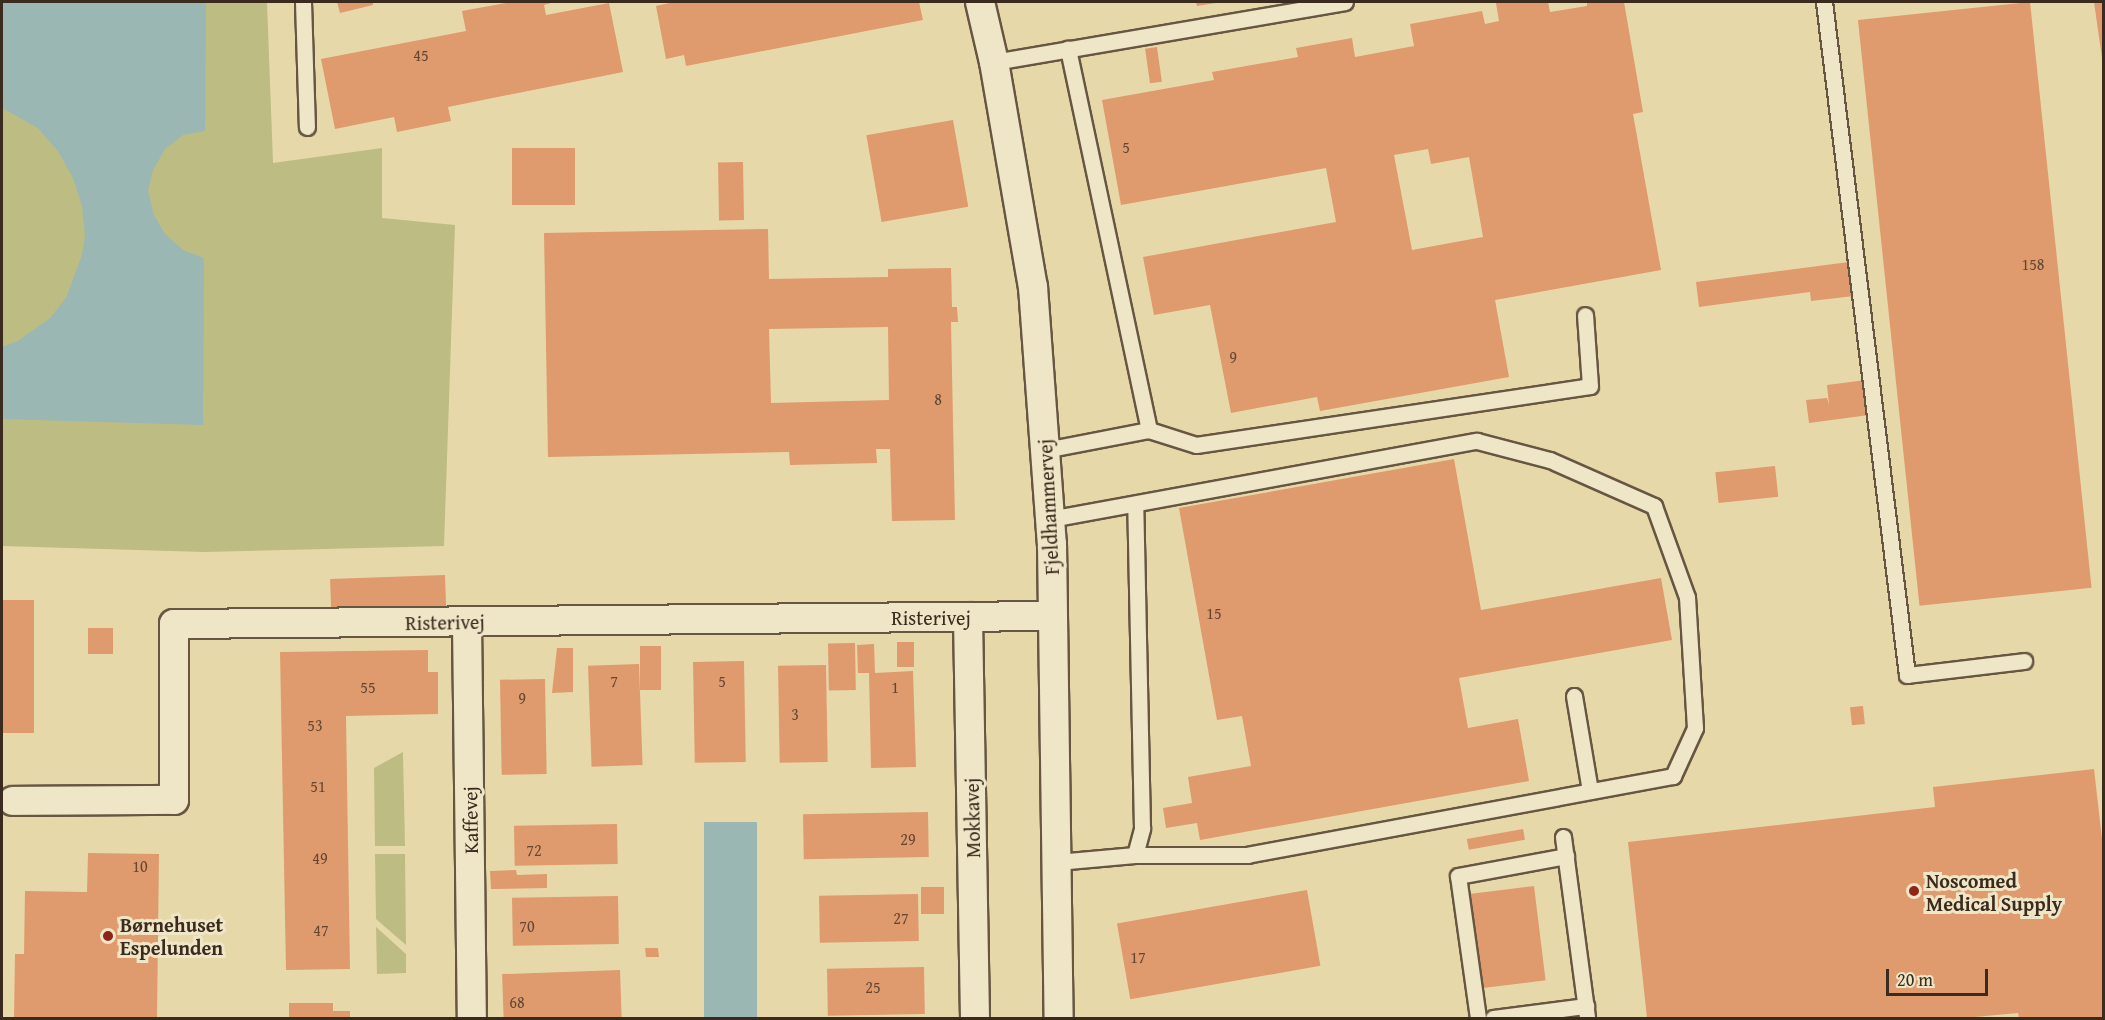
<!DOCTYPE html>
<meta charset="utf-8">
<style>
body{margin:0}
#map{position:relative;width:2105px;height:1020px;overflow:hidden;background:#e7d8a9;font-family:"Gentium Book Plus",serif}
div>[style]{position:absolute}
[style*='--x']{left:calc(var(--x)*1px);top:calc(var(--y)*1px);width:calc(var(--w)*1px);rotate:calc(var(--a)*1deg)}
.green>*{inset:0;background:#bdbc82}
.water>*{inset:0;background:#9bb7b3;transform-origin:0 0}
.building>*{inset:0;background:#df9a6e;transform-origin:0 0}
.roads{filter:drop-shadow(2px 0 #665642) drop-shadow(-2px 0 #665642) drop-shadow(0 2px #665642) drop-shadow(0 -2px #665642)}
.service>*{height:15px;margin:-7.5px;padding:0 7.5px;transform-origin:7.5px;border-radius:7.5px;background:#efe6c7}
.minor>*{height:28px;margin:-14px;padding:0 14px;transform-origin:14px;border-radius:14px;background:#efe6c7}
.dots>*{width:16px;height:16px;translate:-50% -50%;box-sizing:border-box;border:3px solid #efe6c7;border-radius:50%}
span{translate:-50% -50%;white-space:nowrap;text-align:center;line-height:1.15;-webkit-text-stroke:6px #efe6c7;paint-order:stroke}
.number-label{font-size:16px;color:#644733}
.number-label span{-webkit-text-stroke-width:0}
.street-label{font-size:20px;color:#3b2b1f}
.poi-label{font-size:20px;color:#3b2b1f;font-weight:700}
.left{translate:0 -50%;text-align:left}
.frame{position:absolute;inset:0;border:3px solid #3b2b1f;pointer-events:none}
.scale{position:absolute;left:1886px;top:969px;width:102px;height:27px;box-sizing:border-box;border:3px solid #3b2b1f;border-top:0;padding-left:8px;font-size:18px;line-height:21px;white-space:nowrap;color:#3b2b1f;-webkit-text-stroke:4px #efe6c7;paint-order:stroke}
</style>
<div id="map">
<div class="green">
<div style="clip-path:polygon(2px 2px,267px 2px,273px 163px,382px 148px,382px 218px,455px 225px,444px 546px,204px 552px,2px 546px)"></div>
<div style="clip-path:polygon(403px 752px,405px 846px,375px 846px,374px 768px)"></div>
<div style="clip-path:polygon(375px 854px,405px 854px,406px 945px,376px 919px)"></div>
<div style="clip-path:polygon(376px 927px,406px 954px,406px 973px,377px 974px)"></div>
</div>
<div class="water">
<div style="clip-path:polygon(2px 2px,206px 2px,205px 131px,183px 135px,165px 149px,153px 170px,148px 191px,154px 215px,165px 234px,183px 250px,204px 258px,203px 425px,2px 419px,2px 347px,18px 341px,50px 318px,66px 298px,82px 255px,85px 235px,82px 206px,73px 178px,58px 151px,38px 128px,2px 108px)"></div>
<div style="left:757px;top:822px;width:196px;height:53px;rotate:90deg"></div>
</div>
<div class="building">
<div style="clip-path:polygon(337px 2px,373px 2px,373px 5px,340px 13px)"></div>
<div style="clip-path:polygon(511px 2px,554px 2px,544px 5px,546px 15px,609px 3px,623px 72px,448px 107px,451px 121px,397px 132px,394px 117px,335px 129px,321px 59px,466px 31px,462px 11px)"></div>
<div style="clip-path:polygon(674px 2px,919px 2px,923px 20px,686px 66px,684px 55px,666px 59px,656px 6px)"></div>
<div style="clip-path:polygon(1196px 2px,1216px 2px,1216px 3px,1197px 6px)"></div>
<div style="clip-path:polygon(evenodd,1548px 2px,1550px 12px,1587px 6px,1587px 2px,1624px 2px,1643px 112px,1633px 114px,1661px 270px,1495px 300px,1509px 377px,1320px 411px,1317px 397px,1231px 413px,1210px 305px,1154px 315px,1143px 257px,1336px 222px,1326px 168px,1121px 205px,1102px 100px,1214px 80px,1212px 72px,1298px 57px,1296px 48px,1352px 38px,1355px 57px,1414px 46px,1410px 24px,1482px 11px,1485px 24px,1499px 21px,1496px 3px,1548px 2px,1428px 149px,1431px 164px,1469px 157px,1483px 237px,1412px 250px,1394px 155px,1428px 149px)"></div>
<div style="left:2030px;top:2px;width:589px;height:173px;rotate:84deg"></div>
<div style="clip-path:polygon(2094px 2px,2104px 2px,2104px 57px,2102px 58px)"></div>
<div style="left:1157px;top:47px;width:35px;height:12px;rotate:82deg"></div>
<div style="left:953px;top:120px;width:88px;height:88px;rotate:80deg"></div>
<div style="left:512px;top:148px;width:63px;height:57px"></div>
<div style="left:743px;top:162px;width:58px;height:25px;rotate:89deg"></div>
<div style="clip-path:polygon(evenodd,768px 229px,769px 279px,888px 277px,888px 269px,951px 268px,952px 307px,957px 307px,958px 322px,951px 322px,955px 520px,892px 521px,890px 449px,876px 449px,877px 463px,790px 465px,789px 452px,548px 457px,544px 233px,768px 229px,888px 327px,889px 400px,771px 403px,769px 329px,888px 327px)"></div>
<div style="clip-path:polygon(1849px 262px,1854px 296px,1811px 301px,1810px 292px,1699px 307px,1696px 282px)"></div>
<div style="clip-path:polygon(1866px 380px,1869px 415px,1809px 423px,1806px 400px,1827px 398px,1829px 405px,1827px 385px)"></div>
<div style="clip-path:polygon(1454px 459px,1481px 610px,1661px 578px,1672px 640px,1459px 678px,1468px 728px,1518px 719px,1529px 781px,1200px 840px,1197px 823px,1166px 828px,1163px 808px,1192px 803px,1188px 777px,1251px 766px,1242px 716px,1217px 720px,1179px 508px)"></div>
<div style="left:1775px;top:466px;width:31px;height:60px;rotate:84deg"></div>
<div style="left:445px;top:575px;width:33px;height:115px;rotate:88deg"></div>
<div style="left:2px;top:600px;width:32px;height:133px"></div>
<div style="left:88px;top:628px;width:25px;height:26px"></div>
<div style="left:897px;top:642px;width:17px;height:25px"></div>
<div style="left:855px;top:643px;width:47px;height:27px;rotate:89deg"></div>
<div style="clip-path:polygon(874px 644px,875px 673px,913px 671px,916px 767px,871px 768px,869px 673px,858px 673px,857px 645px)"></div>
<div style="left:640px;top:646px;width:21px;height:44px"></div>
<div style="clip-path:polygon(557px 648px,573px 648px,573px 692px,552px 693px)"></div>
<div style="clip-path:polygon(428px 650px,428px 672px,438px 672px,438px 714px,346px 716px,350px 969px,286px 970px,280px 652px)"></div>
<div style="left:744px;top:661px;width:101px;height:51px;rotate:89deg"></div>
<div style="left:639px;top:664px;width:101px;height:51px;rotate:88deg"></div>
<div style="left:826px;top:665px;width:97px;height:48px;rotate:89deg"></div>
<div style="left:545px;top:679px;width:95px;height:45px;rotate:89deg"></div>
<div style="left:1863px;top:706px;width:18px;height:13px;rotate:84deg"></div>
<div style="clip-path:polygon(2094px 769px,2104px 856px,2104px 1018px,2019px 1018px,2018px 1013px,1964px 1018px,1647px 1018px,1628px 842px,1935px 807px,1933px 787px)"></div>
<div style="left:928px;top:812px;width:45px;height:125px;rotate:89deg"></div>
<div style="left:617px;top:824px;width:40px;height:103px;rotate:89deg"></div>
<div style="left:1523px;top:829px;width:11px;height:57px;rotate:80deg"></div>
<div style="clip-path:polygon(88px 853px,159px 854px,157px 1018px,14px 1018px,15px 954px,24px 954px,25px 891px,87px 892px)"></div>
<div style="clip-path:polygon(516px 870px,517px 875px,547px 874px,547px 888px,491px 889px,490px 871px)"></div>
<div style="left:1534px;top:886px;width:95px;height:65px;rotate:83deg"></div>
<div style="left:921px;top:887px;width:23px;height:27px"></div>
<div style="left:1307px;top:890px;width:77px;height:193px;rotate:80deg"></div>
<div style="left:918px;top:894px;width:47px;height:99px;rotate:89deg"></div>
<div style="left:618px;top:896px;width:48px;height:106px;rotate:89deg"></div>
<div style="clip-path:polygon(645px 948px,658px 948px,659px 957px,646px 957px)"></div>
<div style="left:924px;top:967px;width:47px;height:97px;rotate:89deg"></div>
<div style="left:620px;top:970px;width:48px;height:118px;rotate:88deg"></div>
<div style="clip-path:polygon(289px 1003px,333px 1003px,333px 1011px,350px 1011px,350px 1018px,289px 1018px)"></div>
</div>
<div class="roads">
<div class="service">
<div style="--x:303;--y:2;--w:125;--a:88.2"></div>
<div style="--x:1824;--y:2;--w:678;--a:82.97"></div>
<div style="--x:1907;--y:675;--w:118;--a:-6.8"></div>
<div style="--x:994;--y:62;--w:356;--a:-9.7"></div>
<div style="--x:1149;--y:430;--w:49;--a:17.7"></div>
<div style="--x:1196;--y:445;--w:398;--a:-8.5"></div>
<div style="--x:1590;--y:386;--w:71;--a:-94"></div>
<div style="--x:1045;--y:450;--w:106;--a:-10.9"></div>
<div style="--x:1149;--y:430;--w:390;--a:-102"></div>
<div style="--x:1050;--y:519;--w:434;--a:-10.4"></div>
<div style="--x:1477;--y:441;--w:75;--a:14.6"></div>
<div style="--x:1550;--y:460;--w:114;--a:23.9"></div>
<div style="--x:1654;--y:506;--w:97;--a:70.1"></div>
<div style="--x:1687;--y:597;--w:131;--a:86.5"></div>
<div style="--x:1695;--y:728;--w:53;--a:114.6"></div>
<div style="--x:1673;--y:776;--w:432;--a:169.5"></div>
<div style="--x:1248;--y:855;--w:113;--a:180"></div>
<div style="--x:1574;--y:696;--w:96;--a:80.4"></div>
<div style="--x:1563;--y:837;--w:183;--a:82.4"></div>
<div style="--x:1057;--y:862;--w:78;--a:-5.1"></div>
<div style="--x:1135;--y:855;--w:28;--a:-75"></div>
<div style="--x:1142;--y:828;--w:323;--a:-91.2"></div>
<div style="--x:1478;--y:1018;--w:143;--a:-98"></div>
<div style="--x:1458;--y:876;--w:110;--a:-10.5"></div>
<div style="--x:1493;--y:1018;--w:94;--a:-7.4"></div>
</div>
<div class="minor">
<div style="--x:980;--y:2;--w:62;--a:76.9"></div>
<div style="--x:994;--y:62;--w:228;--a:80.2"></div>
<div style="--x:1033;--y:287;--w:258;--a:85.8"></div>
<div style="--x:1052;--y:544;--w:474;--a:89.2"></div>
<div style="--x:968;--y:617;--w:401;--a:89"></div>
<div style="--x:467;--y:622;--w:396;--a:89.3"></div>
<div style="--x:13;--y:801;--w:161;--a:-0.4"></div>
<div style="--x:174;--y:800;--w:176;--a:-90"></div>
<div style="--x:174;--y:624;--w:878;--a:-0.52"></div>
</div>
</div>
<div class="dots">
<div style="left:1914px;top:891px;background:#8f2418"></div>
<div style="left:108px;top:936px;background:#8f2418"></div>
</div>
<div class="number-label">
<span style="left:421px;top:55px">45</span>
<span style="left:1126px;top:147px">5</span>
<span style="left:2033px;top:264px">158</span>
<span style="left:1233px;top:357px">9</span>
<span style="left:938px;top:399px">8</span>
<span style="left:1214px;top:613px">15</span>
<span style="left:614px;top:681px">7</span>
<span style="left:722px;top:681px">5</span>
<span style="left:368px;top:687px">55</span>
<span style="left:895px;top:687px">1</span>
<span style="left:522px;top:698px">9</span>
<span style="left:795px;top:714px">3</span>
<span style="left:315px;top:725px">53</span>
<span style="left:318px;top:786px">51</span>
<span style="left:908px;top:839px">29</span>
<span style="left:534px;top:850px">72</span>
<span style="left:320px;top:858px">49</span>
<span style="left:140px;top:866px">10</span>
<span style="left:901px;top:918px">27</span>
<span style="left:527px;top:926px">70</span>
<span style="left:321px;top:930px">47</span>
<span style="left:1138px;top:957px">17</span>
<span style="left:873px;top:987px">25</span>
<span style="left:517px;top:1002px">68</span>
</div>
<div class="street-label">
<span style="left:1048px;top:507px;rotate:-93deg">Fjeldhammervej</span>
<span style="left:931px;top:617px">Risterivej</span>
<span style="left:445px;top:622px;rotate:-1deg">Risterivej</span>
<span style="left:972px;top:818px;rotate:-91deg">Mokkavej</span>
<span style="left:470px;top:820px;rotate:-91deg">Kaffevej</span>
</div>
<div class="poi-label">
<span class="left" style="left:1926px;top:892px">Noscomed<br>Medical Supply</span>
<span class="left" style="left:120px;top:936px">Børnehuset<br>Espelunden</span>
</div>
<div class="frame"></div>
<div class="scale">20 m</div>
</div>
